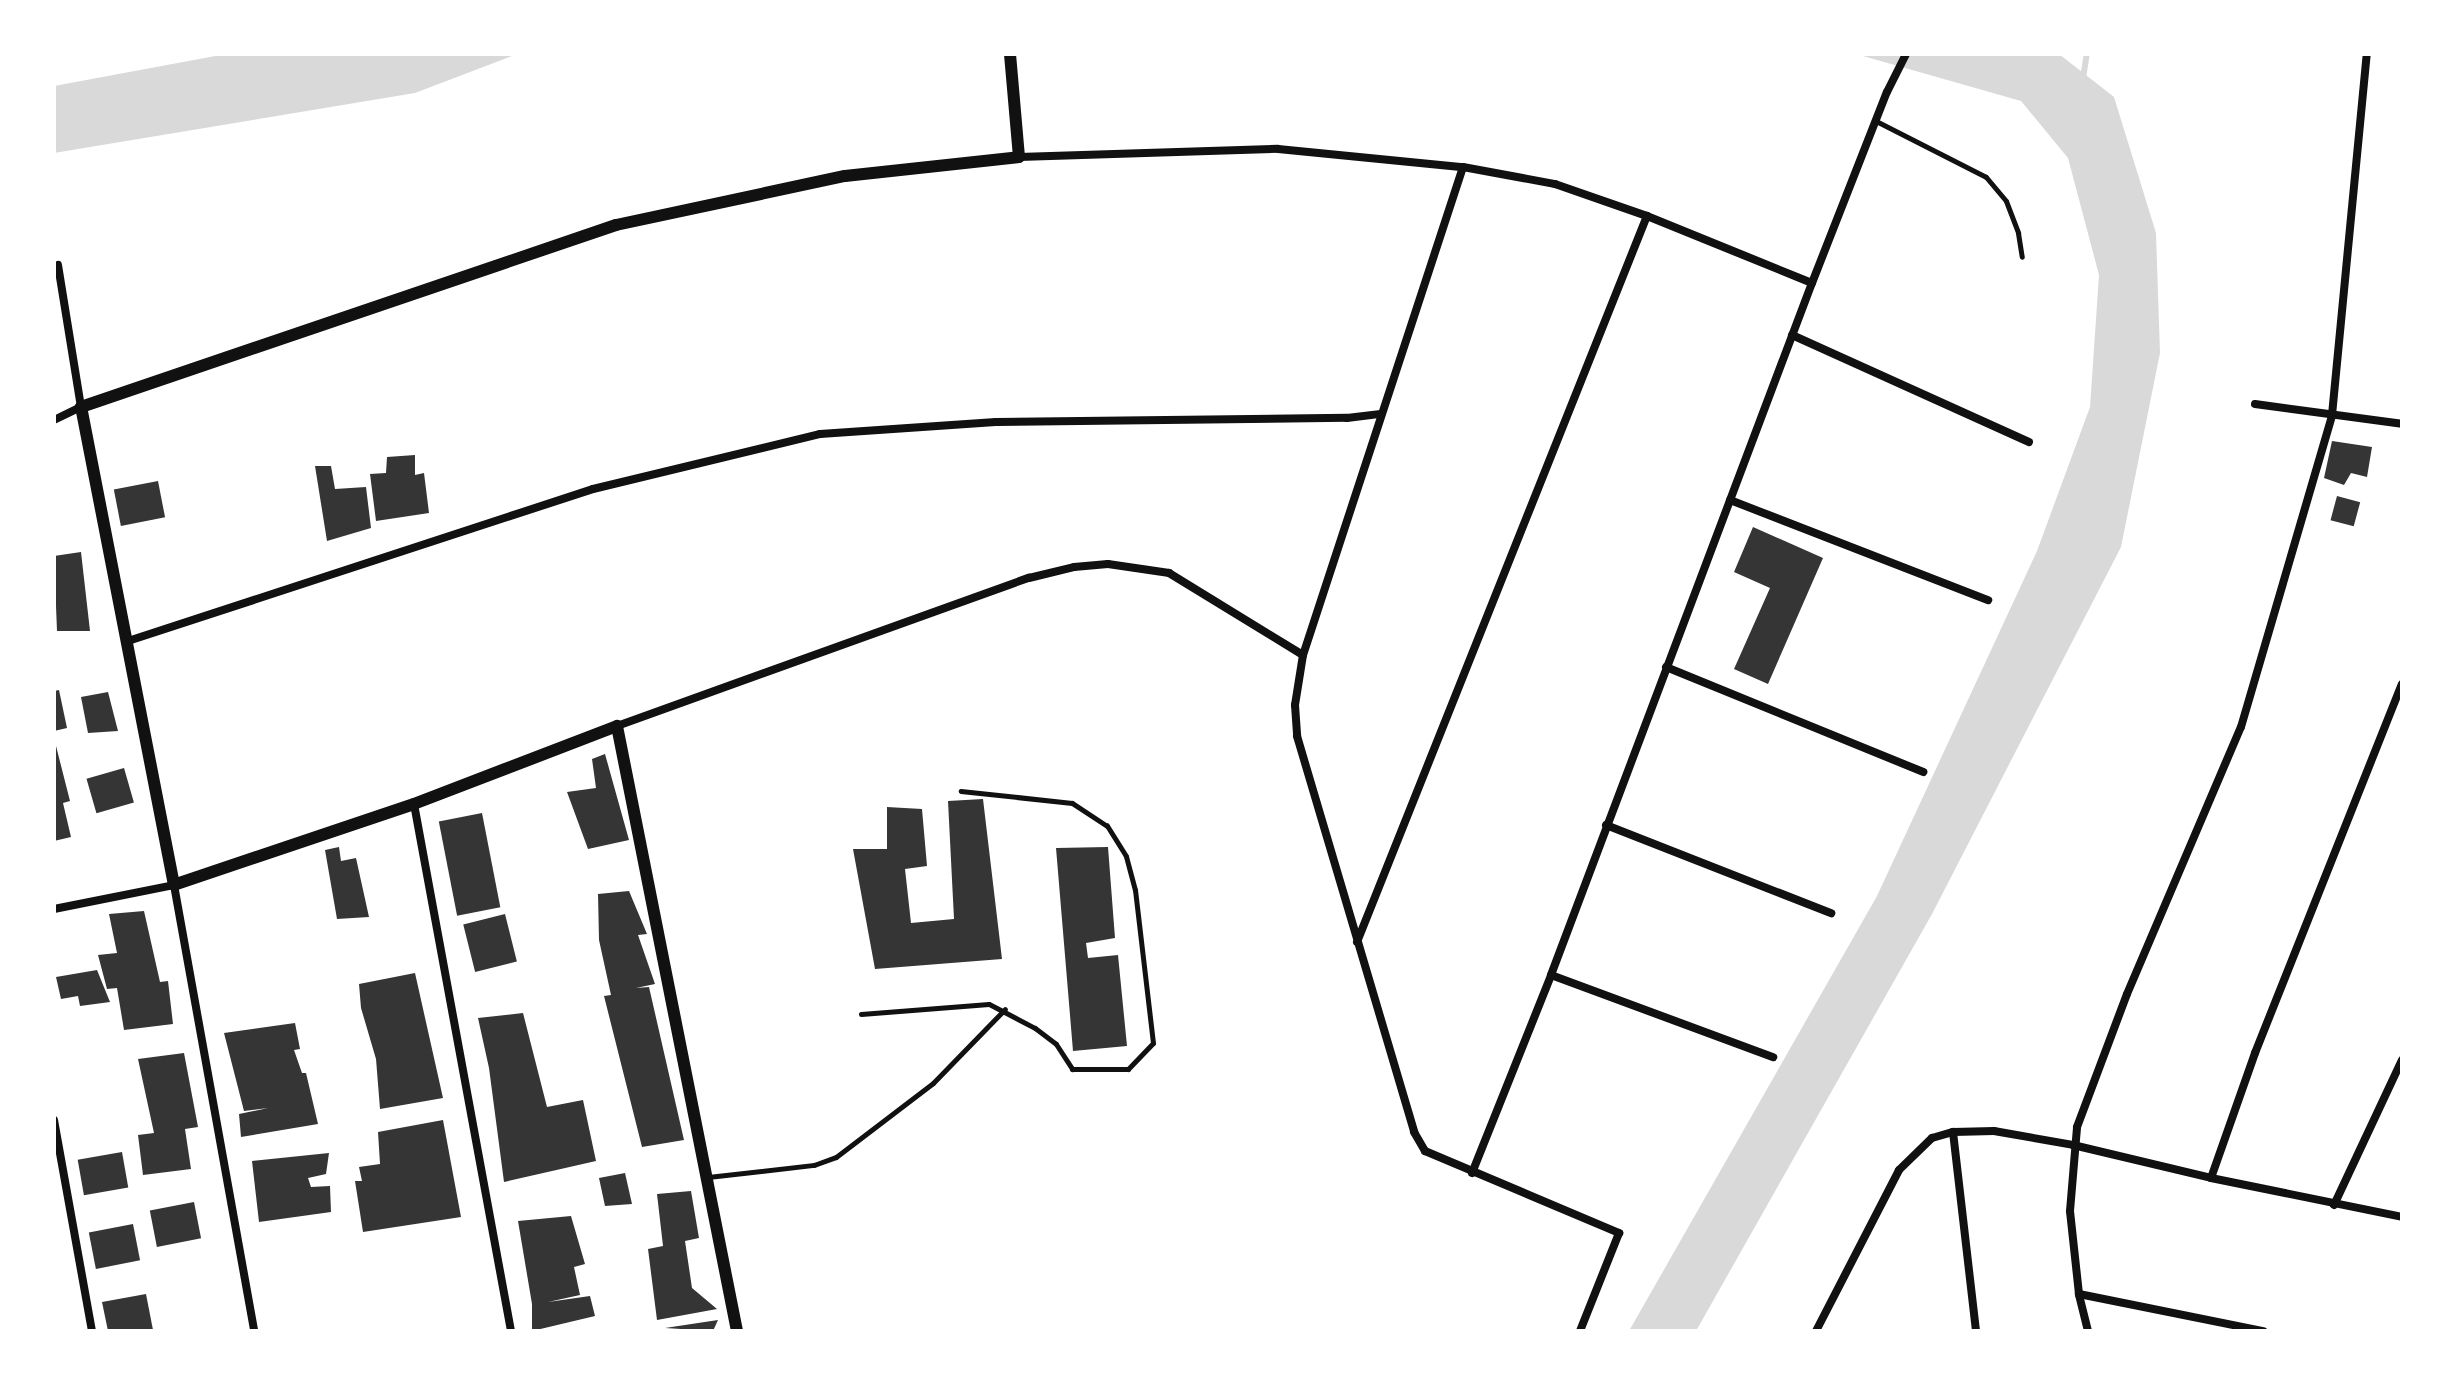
<!DOCTYPE html>
<style>
body{margin:0}
#map{position:relative;width:2456px;height:1385px;overflow:hidden;background:#fff;font-family:"Roboto Condensed",sans-serif}
div>[style]{position:absolute}
[style*='--x']{left:calc(var(--x)*1px);top:calc(var(--y)*1px);width:calc(var(--w)*1px);rotate:calc(var(--a)*1deg)}
.water>*{inset:0;background:#d9d9d9}
.stream>*{height:6px;margin:-3px;padding:0 3px;transform-origin:3px;border-radius:3px;background:#d9d9d9}
.building>*{inset:0;background:#353535;transform-origin:0 0}
.service>*{height:5px;margin:-2.5px;padding:0 2.5px;transform-origin:2.5px;border-radius:2.5px;background:#111}
.minor>*{height:8px;margin:-4px;padding:0 4px;transform-origin:4px;border-radius:4px;background:#111}
.tertiary>*{height:12px;margin:-6px;padding:0 6px;transform-origin:6px;border-radius:6px;background:#111}
span{translate:-50% -50%;white-space:nowrap;text-align:center;line-height:1.15;-webkit-text-stroke:7px #fff;paint-order:stroke}
.frame{position:absolute;inset:0;border:56px solid #fff;pointer-events:none}
</style>
<div id="map">
<div class="water">
<div style="clip-path:polygon(226px 54px,517px 54px,415px 93px,54px 153px,54px 86px)"></div>
<div style="clip-path:polygon(1856px 54px,2059px 54px,2114px 97px,2156px 233px,2160px 353px,2121px 547px,1932px 914px,1696px 1331px,1629px 1331px,1877px 896px,2037px 551px,2090px 407px,2099px 275px,2068px 158px,2021px 101px)"></div>
</div>
<div class="stream">
<div style="--x:2083;--y:78;--w:24;--a:-81"></div>
</div>
<div class="building">
<div style="clip-path:polygon(2332px 441px,2372px 447px,2367px 477px,2351px 473px,2344px 485px,2324px 478px)"></div>
<div style="clip-path:polygon(415px 455px,415px 475px,424px 473px,429px 513px,376px 521px,370px 474px,386px 473px,387px 457px)"></div>
<div style="clip-path:polygon(315px 466px,331px 466px,335px 489px,366px 487px,371px 528px,327px 541px)"></div>
<div style="left:158px;top:481px;width:37px;height:45px;rotate:79deg"></div>
<div style="left:2337px;top:496px;width:24px;height:25px;rotate:15deg"></div>
<div style="clip-path:polygon(1753px 527px,1823px 558px,1768px 684px,1734px 669px,1770px 588px,1734px 572px)"></div>
<div style="clip-path:polygon(81px 552px,90px 631px,57px 631px,54px 556px)"></div>
<div style="clip-path:polygon(59px 690px,67px 728px,54px 731px,54px 691px)"></div>
<div style="clip-path:polygon(108px 692px,118px 731px,88px 733px,81px 697px)"></div>
<div style="clip-path:polygon(54px 738px,70px 801px,63px 803px,71px 837px,54px 841px)"></div>
<div style="clip-path:polygon(605px 754px,629px 840px,588px 849px,567px 792px,596px 788px,592px 759px)"></div>
<div style="left:124px;top:768px;width:36px;height:39px;rotate:74deg"></div>
<div style="clip-path:polygon(983px 799px,1002px 959px,875px 969px,853px 849px,887px 849px,887px 807px,922px 809px,927px 866px,905px 869px,911px 923px,954px 919px,948px 801px)"></div>
<div style="left:482px;top:813px;width:96px;height:44px;rotate:79deg"></div>
<div style="clip-path:polygon(339px 847px,341px 861px,356px 858px,369px 917px,337px 919px,325px 850px)"></div>
<div style="clip-path:polygon(1108px 847px,1115px 938px,1086px 943px,1088px 958px,1118px 955px,1127px 1046px,1073px 1051px,1056px 848px)"></div>
<div style="clip-path:polygon(629px 891px,647px 934px,638px 935px,655px 984px,636px 988px,649px 987px,684px 1140px,642px 1147px,604px 996px,611px 995px,599px 940px,598px 894px)"></div>
<div style="clip-path:polygon(144px 911px,160px 982px,168px 981px,173px 1024px,124px 1030px,117px 988px,107px 989px,98px 955px,117px 953px,109px 914px)"></div>
<div style="left:505px;top:914px;width:49px;height:43px;rotate:76deg"></div>
<div style="clip-path:polygon(97px 970px,110px 1002px,80px 1006px,78px 996px,61px 999px,56px 977px)"></div>
<div style="clip-path:polygon(415px 973px,443px 1098px,380px 1109px,376px 1059px,361px 1008px,359px 984px)"></div>
<div style="clip-path:polygon(523px 1013px,547px 1107px,583px 1100px,596px 1161px,504px 1182px,489px 1068px,478px 1018px)"></div>
<div style="clip-path:polygon(295px 1023px,300px 1049px,294px 1050px,302px 1073px,306px 1073px,318px 1124px,241px 1137px,239px 1114px,268px 1108px,244px 1111px,224px 1033px)"></div>
<div style="clip-path:polygon(184px 1053px,198px 1127px,185px 1129px,191px 1169px,143px 1175px,138px 1135px,154px 1133px,138px 1059px)"></div>
<div style="clip-path:polygon(443px 1120px,461px 1217px,363px 1232px,355px 1181px,362px 1181px,359px 1167px,380px 1164px,378px 1132px)"></div>
<div style="left:122px;top:1152px;width:36px;height:45px;rotate:80deg"></div>
<div style="clip-path:polygon(329px 1153px,326px 1174px,308px 1178px,311px 1187px,330px 1186px,331px 1212px,259px 1222px,252px 1161px)"></div>
<div style="clip-path:polygon(625px 1173px,632px 1204px,605px 1206px,599px 1178px)"></div>
<div style="clip-path:polygon(691px 1191px,699px 1238px,685px 1241px,692px 1288px,717px 1309px,657px 1320px,648px 1249px,663px 1246px,657px 1194px)"></div>
<div style="left:194px;top:1202px;width:37px;height:45px;rotate:79deg"></div>
<div style="clip-path:polygon(571px 1216px,585px 1264px,574px 1267px,580px 1295px,548px 1302px,590px 1296px,595px 1316px,532px 1331px,532px 1304px,518px 1221px)"></div>
<div style="left:133px;top:1224px;width:37px;height:45px;rotate:79deg"></div>
<div style="clip-path:polygon(146px 1294px,153px 1330px,108px 1331px,102px 1302px)"></div>
<div style="clip-path:polygon(718px 1320px,713px 1331px,665px 1328px)"></div>
</div>
<div class="service">
<div style="--x:1876;--y:121;--w:123;--a:27"></div>
<div style="--x:1986;--y:177;--w:31;--a:50"></div>
<div style="--x:2006;--y:201;--w:34;--a:69"></div>
<div style="--x:2018;--y:233;--w:24;--a:81"></div>
<div style="--x:861;--y:1014;--w:128;--a:-4.5"></div>
<div style="--x:989;--y:1004;--w:52;--a:27.6"></div>
<div style="--x:1035;--y:1028;--w:26;--a:37"></div>
<div style="--x:1056;--y:1044;--w:30;--a:57"></div>
<div style="--x:1072;--y:1069;--w:56;--a:0"></div>
<div style="--x:1128;--y:1069;--w:36;--a:-46"></div>
<div style="--x:1153;--y:1043;--w:154;--a:-96.7"></div>
<div style="--x:1135;--y:890;--w:35;--a:-105"></div>
<div style="--x:1126;--y:856;--w:36;--a:-122"></div>
<div style="--x:1107;--y:826;--w:42;--a:-146.7"></div>
<div style="--x:1072;--y:803;--w:112;--a:-173.8"></div>
<div style="--x:708;--y:1177;--w:107;--a:-6.5"></div>
<div style="--x:814;--y:1165;--w:23;--a:-20"></div>
<div style="--x:836;--y:1157;--w:122;--a:-37.3"></div>
<div style="--x:933;--y:1083;--w:103;--a:-45.8"></div>
</div>
<div class="minor">
<div style="--x:1019;--y:157;--w:259;--a:-1.8"></div>
<div style="--x:1278;--y:149;--w:186;--a:5.6"></div>
<div style="--x:1463;--y:167;--w:94;--a:10.5"></div>
<div style="--x:1555;--y:184;--w:97;--a:19.2"></div>
<div style="--x:1647;--y:216;--w:178;--a:22.1"></div>
<div style="--x:1463;--y:167;--w:514;--a:108.15"></div>
<div style="--x:1303;--y:655;--w:51;--a:99.1"></div>
<div style="--x:1295;--y:705;--w:31;--a:86"></div>
<div style="--x:1297;--y:736;--w:413;--a:73.5"></div>
<div style="--x:1414;--y:1132;--w:22;--a:60"></div>
<div style="--x:1425;--y:1151;--w:211;--a:22.9"></div>
<div style="--x:1619;--y:1233;--w:105;--a:111.7"></div>
<div style="--x:1792;--y:335;--w:260;--a:24.3"></div>
<div style="--x:2255;--y:404;--w:148;--a:7.7"></div>
<div style="--x:54;--y:420;--w:30;--a:-26"></div>
<div style="--x:81;--y:407;--w:144;--a:-99.2"></div>
<div style="--x:1730;--y:500;--w:277;--a:21.2"></div>
<div style="--x:125;--y:642;--w:492;--a:-18.1"></div>
<div style="--x:593;--y:489;--w:234;--a:-13.6"></div>
<div style="--x:820;--y:434;--w:176;--a:-3.9"></div>
<div style="--x:996;--y:422;--w:351;--a:-0.7"></div>
<div style="--x:1347;--y:418;--w:34;--a:-7"></div>
<div style="--x:1666;--y:667;--w:278;--a:22.2"></div>
<div style="--x:617;--y:726;--w:438;--a:-19.8"></div>
<div style="--x:1029;--y:578;--w:46;--a:-13.7"></div>
<div style="--x:1074;--y:567;--w:34;--a:-5"></div>
<div style="--x:1108;--y:564;--w:62;--a:8.4"></div>
<div style="--x:1169;--y:573;--w:157;--a:31.5"></div>
<div style="--x:414;--y:804;--w:536;--a:79.57"></div>
<div style="--x:1606;--y:825;--w:242;--a:21.4"></div>
<div style="--x:54;--y:909;--w:122;--a:-11.3"></div>
<div style="--x:174;--y:885;--w:453;--a:79.8"></div>
<div style="--x:1357;--y:942;--w:782;--a:-68.23"></div>
<div style="--x:1551;--y:975;--w:237;--a:20.3"></div>
<div style="--x:54;--y:1120;--w:214;--a:79.8"></div>
<div style="--x:1953;--y:1132;--w:200;--a:83.4"></div>
<div style="--x:1472;--y:1173;--w:213;--a:-68.2"></div>
<div style="--x:1551;--y:975;--w:740;--a:-69.34"></div>
<div style="--x:1812;--y:283;--w:205;--a:-68.6"></div>
<div style="--x:1887;--y:92;--w:42;--a:-63.4"></div>
<div style="--x:2211;--y:1178;--w:133;--a:-70.6"></div>
<div style="--x:2255;--y:1053;--w:397;--a:-68.3"></div>
<div style="--x:2334;--y:1205;--w:160;--a:-64.9"></div>
<div style="--x:2079;--y:1294;--w:188;--a:11.4"></div>
<div style="--x:1816;--y:1331;--w:181;--a:-62.7"></div>
<div style="--x:1899;--y:1170;--w:46;--a:-44.1"></div>
<div style="--x:1932;--y:1138;--w:22;--a:-16"></div>
<div style="--x:1953;--y:1132;--w:41;--a:-1.4"></div>
<div style="--x:1994;--y:1131;--w:80;--a:10"></div>
<div style="--x:2073;--y:1145;--w:142;--a:13.4"></div>
<div style="--x:2211;--y:1178;--w:195;--a:11.5"></div>
<div style="--x:2088;--y:1331;--w:38;--a:-104"></div>
<div style="--x:2079;--y:1294;--w:83;--a:-96.2"></div>
<div style="--x:2070;--y:1211;--w:84;--a:-85.2"></div>
<div style="--x:2077;--y:1127;--w:142;--a:-69.4"></div>
<div style="--x:2127;--y:994;--w:290;--a:-66.9"></div>
<div style="--x:2241;--y:727;--w:325;--a:-73.7"></div>
<div style="--x:2332;--y:415;--w:363;--a:-84.5"></div>
</div>
<div class="tertiary">
<div style="--x:737;--y:1331;--w:617;--a:-101.22"></div>
<div style="--x:617;--y:726;--w:217;--a:159"></div>
<div style="--x:414;--y:804;--w:253;--a:161.4"></div>
<div style="--x:174;--y:885;--w:487;--a:-101"></div>
<div style="--x:81;--y:407;--w:565;--a:-18.79"></div>
<div style="--x:616;--y:225;--w:234;--a:-12.1"></div>
<div style="--x:845;--y:176;--w:175;--a:-6.2"></div>
<div style="--x:1019;--y:157;--w:103;--a:-95"></div>
</div>
<div class="frame"></div>
</div>
